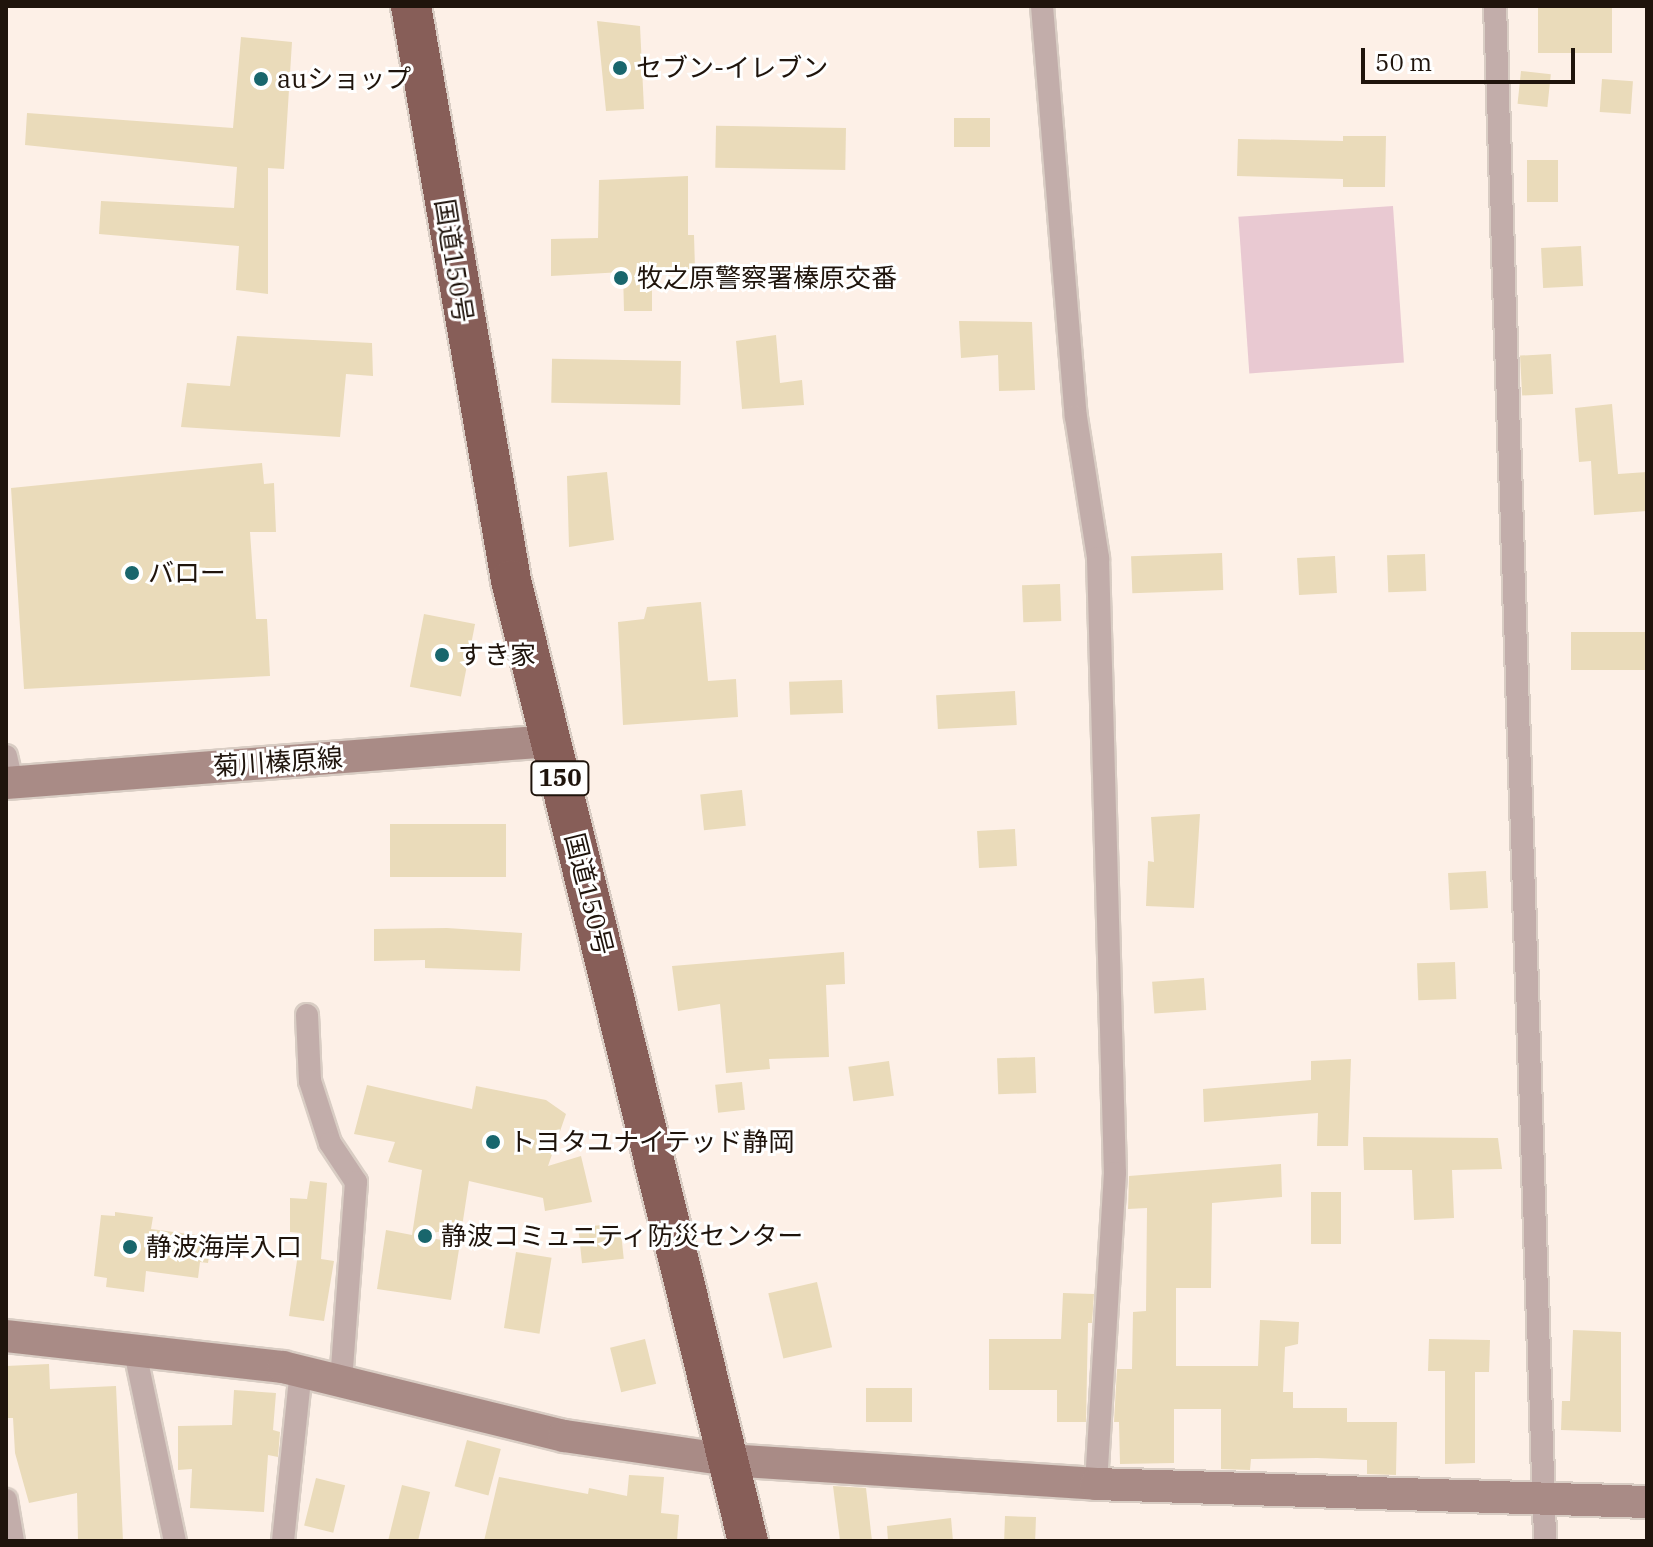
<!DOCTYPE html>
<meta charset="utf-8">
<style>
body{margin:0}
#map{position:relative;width:1653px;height:1547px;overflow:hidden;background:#fdf0e7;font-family:"IBM Plex Serif","Noto Sans JP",serif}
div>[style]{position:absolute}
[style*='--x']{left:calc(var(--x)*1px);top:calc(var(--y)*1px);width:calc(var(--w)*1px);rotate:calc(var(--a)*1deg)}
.green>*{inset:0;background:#e9c9d2;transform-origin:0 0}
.building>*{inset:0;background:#eadbba;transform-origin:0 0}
.roads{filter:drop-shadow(2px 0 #d9cdc4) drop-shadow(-2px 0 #d9cdc4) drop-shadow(0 2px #d9cdc4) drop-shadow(0 -2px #d9cdc4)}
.street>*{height:22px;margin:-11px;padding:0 11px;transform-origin:11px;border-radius:11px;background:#c2adaa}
.secondary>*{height:32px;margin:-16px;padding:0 16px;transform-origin:16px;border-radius:16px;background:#a98b86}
.highway>*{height:40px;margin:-20px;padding:0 20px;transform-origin:20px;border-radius:20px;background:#875e58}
.dots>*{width:22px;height:22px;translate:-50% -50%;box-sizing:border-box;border:4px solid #fff;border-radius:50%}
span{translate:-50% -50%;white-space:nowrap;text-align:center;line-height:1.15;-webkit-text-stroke:6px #fff;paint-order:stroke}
.shield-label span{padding:2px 6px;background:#fff;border:2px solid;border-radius:6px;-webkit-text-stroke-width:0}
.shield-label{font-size:24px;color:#1f140c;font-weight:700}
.poi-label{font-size:26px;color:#1f140c}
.left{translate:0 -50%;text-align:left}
.street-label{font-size:26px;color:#1f140c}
.frame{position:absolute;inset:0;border:8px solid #1f140c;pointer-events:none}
.scale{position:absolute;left:1361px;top:48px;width:214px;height:36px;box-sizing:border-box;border:4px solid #1f140c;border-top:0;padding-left:10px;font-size:24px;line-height:28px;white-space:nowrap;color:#1f140c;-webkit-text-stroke:6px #fff;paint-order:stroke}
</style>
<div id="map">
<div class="green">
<div style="left:1393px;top:206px;width:157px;height:155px;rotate:86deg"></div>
</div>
<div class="building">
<div style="left:1612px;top:6px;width:47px;height:74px;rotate:90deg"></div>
<div style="clip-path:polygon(597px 21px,640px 26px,644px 109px,606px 111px)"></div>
<div style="clip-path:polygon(241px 37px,292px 42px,284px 169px,268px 168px,268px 294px,236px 290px,239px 246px,99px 234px,101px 201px,234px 208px,237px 167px,25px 145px,27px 113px,233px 128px)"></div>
<div style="left:1521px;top:71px;width:30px;height:33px;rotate:6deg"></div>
<div style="left:1602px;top:79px;width:31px;height:33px;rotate:4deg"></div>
<div style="left:954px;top:118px;width:36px;height:29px"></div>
<div style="left:846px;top:128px;width:42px;height:130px;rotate:91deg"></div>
<div style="clip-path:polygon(1343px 136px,1386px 136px,1385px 187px,1343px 187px,1343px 179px,1237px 176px,1238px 139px,1343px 141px)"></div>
<div style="left:1527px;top:160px;width:31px;height:42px"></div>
<div style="clip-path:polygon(688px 176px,688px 235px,694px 235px,695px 269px,652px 271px,652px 311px,624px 311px,623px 272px,551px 276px,551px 239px,598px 238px,599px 180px)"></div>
<div style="left:1581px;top:246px;width:40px;height:40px;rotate:87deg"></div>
<div style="clip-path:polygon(959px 321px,1032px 322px,1035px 390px,999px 391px,998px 355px,961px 358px)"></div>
<div style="clip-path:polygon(776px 335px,780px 383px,802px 380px,804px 405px,742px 409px,736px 341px)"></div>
<div style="clip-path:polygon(237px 336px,372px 343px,373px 376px,346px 374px,340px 437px,181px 427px,187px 383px,230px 386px)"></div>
<div style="left:1551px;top:354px;width:40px;height:31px;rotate:87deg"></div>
<div style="left:681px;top:361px;width:44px;height:129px;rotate:91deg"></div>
<div style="clip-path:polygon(1612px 404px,1618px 474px,1647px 472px,1647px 511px,1594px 515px,1591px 461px,1579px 462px,1575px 408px)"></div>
<div style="clip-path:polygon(262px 463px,264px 484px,274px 483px,276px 532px,250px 532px,256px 619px,267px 619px,270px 676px,24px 689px,11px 488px)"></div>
<div style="clip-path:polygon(607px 472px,614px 540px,569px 547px,567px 476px)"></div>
<div style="left:1222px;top:553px;width:37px;height:91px;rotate:88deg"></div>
<div style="left:1425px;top:554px;width:37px;height:38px;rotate:88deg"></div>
<div style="left:1335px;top:556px;width:37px;height:38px;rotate:87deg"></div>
<div style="left:1060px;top:584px;width:37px;height:38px;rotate:88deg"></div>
<div style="clip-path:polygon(701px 602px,708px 681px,736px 679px,738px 717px,623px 725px,618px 622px,644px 619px,647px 607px)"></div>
<div style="left:424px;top:614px;width:52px;height:74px;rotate:11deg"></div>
<div style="left:1647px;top:632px;width:38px;height:76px;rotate:90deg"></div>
<div style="left:842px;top:680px;width:33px;height:53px;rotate:88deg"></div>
<div style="left:1015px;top:691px;width:34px;height:79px;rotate:87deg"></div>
<div style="left:742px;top:790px;width:36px;height:42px;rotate:84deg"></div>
<div style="clip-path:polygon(1200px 814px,1194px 908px,1146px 906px,1148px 861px,1154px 862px,1151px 817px)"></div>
<div style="left:390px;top:824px;width:116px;height:53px"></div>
<div style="left:1015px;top:829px;width:37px;height:38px;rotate:87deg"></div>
<div style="left:1486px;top:871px;width:37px;height:38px;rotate:87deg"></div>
<div style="clip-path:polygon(447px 928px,522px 933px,520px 971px,425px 968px,425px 960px,374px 961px,374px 929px)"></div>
<div style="clip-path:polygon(844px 952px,845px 984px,826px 985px,829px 1057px,769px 1059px,770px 1069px,726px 1073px,720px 1004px,678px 1011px,672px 966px)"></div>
<div style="left:1455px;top:962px;width:37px;height:38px;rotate:88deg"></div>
<div style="left:1204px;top:978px;width:32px;height:52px;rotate:86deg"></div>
<div style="left:1035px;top:1057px;width:36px;height:38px;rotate:88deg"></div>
<div style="clip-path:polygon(1351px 1059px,1348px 1146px,1317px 1146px,1318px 1113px,1204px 1122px,1203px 1089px,1311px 1080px,1311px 1061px)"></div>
<div style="left:889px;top:1061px;width:35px;height:41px;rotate:82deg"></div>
<div style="left:742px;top:1082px;width:28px;height:27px;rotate:84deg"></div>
<div style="clip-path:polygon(367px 1085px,472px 1109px,476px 1086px,546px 1100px,566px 1114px,548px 1166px,581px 1156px,592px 1202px,545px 1211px,543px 1198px,469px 1181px,462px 1227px,418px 1236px,460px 1243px,451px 1300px,377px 1289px,386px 1230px,412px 1235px,422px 1170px,388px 1162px,395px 1142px,354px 1134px)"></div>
<div style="clip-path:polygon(1363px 1137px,1498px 1138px,1502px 1169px,1452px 1170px,1454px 1218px,1414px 1220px,1412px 1170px,1364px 1170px)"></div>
<div style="clip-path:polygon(1281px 1164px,1282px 1197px,1212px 1203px,1211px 1288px,1176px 1288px,1176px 1366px,1258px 1366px,1260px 1320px,1299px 1322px,1298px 1344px,1285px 1347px,1283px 1392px,1293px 1392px,1293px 1408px,1347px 1408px,1347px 1422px,1397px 1422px,1396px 1475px,1367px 1474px,1367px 1460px,1317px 1458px,1251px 1459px,1250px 1470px,1221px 1469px,1221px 1409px,1174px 1409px,1174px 1463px,1120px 1464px,1119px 1422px,1114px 1422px,1117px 1369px,1132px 1369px,1133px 1312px,1146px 1311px,1147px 1208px,1128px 1209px,1129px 1176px)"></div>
<div style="clip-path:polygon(310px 1181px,327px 1183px,321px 1259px,334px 1261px,324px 1321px,289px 1316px,301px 1233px,290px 1232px,290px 1198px,307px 1199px)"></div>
<div style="left:1311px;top:1192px;width:30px;height:52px"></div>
<div style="clip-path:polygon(115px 1212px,153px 1217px,151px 1229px,212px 1237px,208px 1263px,200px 1262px,198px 1278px,146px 1271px,144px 1292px,106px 1287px,107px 1278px,94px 1276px,101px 1215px,115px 1216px)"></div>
<div style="left:620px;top:1223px;width:36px;height:42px;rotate:84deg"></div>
<div style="left:516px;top:1252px;width:36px;height:77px;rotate:9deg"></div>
<div style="left:817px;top:1282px;width:67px;height:50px;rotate:77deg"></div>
<div style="clip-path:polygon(1063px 1293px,1094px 1294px,1092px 1323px,1088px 1323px,1086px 1422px,1057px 1422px,1057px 1390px,989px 1390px,989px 1339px,1061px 1339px)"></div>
<div style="clip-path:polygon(1573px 1330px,1621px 1332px,1621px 1432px,1561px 1430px,1562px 1401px,1570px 1401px)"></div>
<div style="left:645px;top:1339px;width:46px;height:36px;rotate:76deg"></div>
<div style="clip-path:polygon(1429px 1339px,1490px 1340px,1489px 1372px,1475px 1372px,1475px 1463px,1445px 1464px,1445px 1371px,1428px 1371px)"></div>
<div style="clip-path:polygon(49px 1364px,50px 1389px,116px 1386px,123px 1541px,78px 1541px,77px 1493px,29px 1503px,15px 1453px,13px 1418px,6px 1418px,6px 1366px)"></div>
<div style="left:912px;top:1388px;width:34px;height:46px;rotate:90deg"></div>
<div style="clip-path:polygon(234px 1390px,276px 1393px,273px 1430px,280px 1432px,278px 1457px,268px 1455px,264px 1512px,190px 1508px,192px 1469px,178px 1470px,178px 1426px,232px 1425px)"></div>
<div style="left:467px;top:1440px;width:35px;height:48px;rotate:15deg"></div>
<div style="clip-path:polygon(629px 1475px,664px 1477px,661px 1513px,679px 1515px,677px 1541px,484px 1541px,499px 1477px,588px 1494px,589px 1488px,627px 1496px)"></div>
<div style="left:316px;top:1478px;width:30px;height:49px;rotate:14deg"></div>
<div style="left:402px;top:1485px;width:29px;height:58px;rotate:14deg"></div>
<div style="clip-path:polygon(833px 1486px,866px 1488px,872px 1541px,840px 1541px)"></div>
<div style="left:1005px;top:1516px;width:31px;height:25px;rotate:2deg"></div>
<div style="clip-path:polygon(951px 1518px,953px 1541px,888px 1541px,887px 1526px)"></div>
</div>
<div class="roads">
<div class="street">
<div style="--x:1042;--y:6;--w:412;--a:85.3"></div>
<div style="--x:1076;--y:417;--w:143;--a:81.1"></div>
<div style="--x:1098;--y:558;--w:615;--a:88.42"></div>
<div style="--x:1115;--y:1173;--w:312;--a:93.5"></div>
<div style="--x:1495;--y:6;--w:1536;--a:88.13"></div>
<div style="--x:6;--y:756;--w:28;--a:77"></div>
<div style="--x:307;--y:1015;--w:66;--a:87.4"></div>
<div style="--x:310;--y:1081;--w:65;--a:72.1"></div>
<div style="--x:330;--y:1143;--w:47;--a:56.3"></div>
<div style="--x:356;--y:1182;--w:199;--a:94.3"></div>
<div style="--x:134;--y:1347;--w:198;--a:78.1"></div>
<div style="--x:6;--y:1500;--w:42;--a:80.3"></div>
<div style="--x:283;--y:1541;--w:171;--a:-84"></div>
</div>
<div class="secondary">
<div style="--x:6;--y:783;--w:547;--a:-4.41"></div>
<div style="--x:6;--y:1336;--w:279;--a:6.4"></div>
<div style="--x:283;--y:1367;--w:289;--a:13.8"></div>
<div style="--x:564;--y:1436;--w:166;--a:8.3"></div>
<div style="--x:728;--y:1460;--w:369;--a:3.7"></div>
<div style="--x:1096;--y:1484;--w:551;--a:1.87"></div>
</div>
<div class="highway">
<div style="--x:411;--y:6;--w:583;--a:80.12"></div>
<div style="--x:511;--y:580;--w:990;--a:76.15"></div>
</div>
</div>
<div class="dots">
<div style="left:620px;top:68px;background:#19666c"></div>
<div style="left:261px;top:79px;background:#19666c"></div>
<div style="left:621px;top:278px;background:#19666c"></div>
<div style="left:132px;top:573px;background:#19666c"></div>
<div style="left:442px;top:655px;background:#19666c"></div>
<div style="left:493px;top:1142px;background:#19666c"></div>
<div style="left:425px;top:1236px;background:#19666c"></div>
<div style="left:130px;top:1247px;background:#19666c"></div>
</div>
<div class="shield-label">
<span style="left:560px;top:778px">150</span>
</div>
<div class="poi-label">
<span class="left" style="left:636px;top:68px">セブン-イレブン</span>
<span class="left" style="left:277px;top:79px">auショップ</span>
<span class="left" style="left:637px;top:278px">牧之原警察署榛原交番</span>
<span class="left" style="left:148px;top:573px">バロー</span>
<span class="left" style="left:458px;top:655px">すき家</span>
<span class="left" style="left:509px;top:1142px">トヨタユナイテッド静岡</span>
<span class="left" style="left:441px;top:1236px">静波コミュニティ防災センター</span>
<span class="left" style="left:146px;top:1247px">静波海岸入口</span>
</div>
<div class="street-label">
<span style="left:454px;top:261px;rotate:81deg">国道150号</span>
<span style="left:278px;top:762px;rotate:-4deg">菊川榛原線</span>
<span style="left:589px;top:894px;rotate:76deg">国道150号</span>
</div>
<div class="frame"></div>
<div class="scale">50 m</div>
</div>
